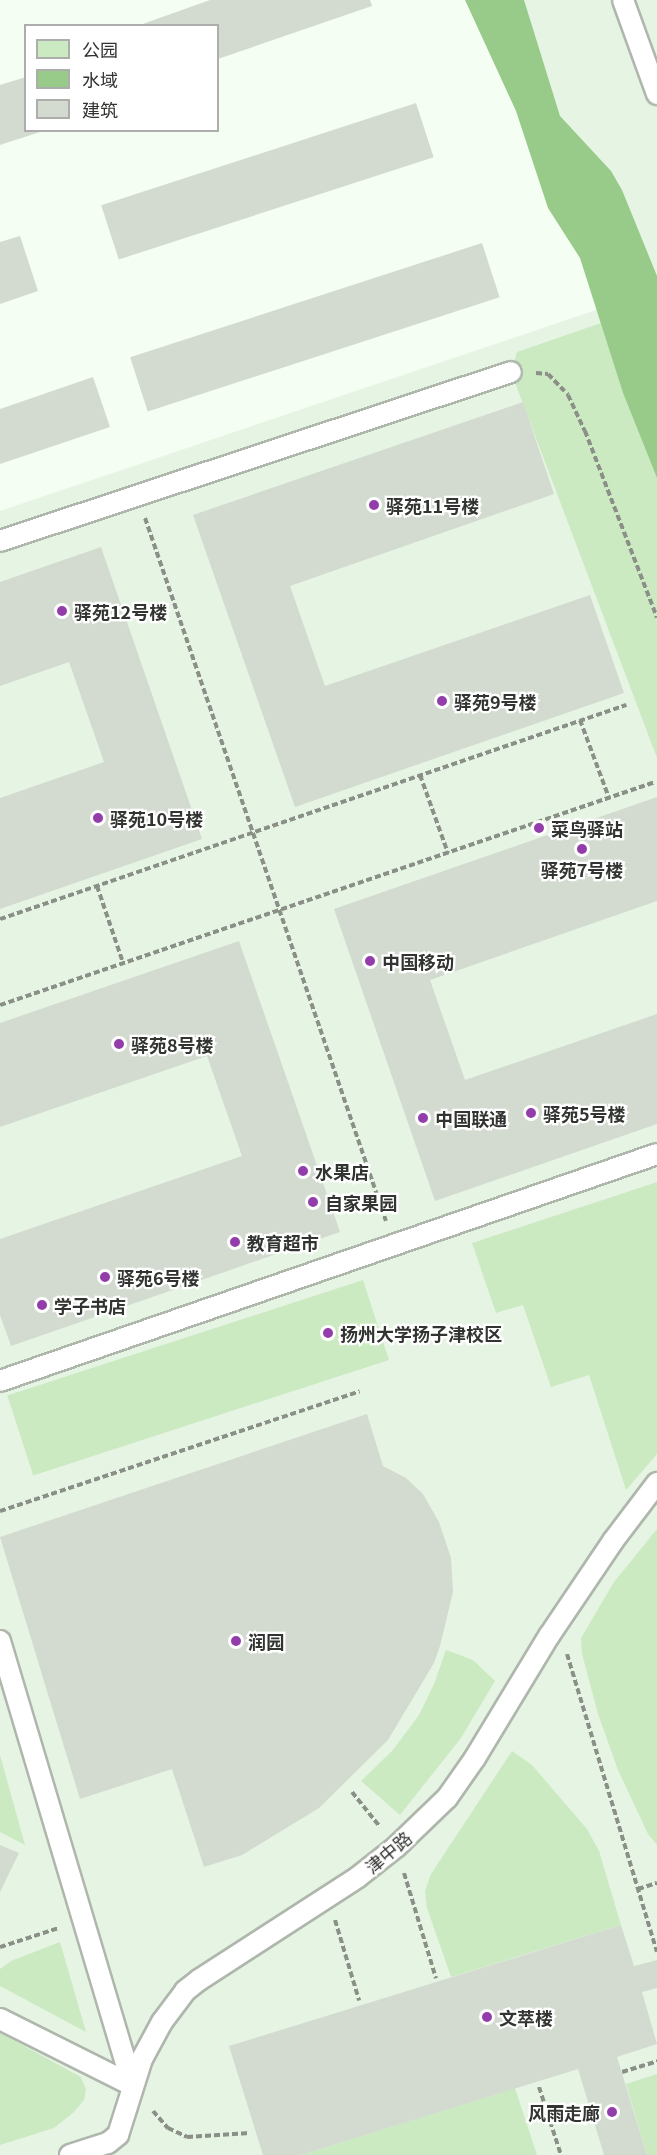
<!DOCTYPE html>
<meta charset="utf-8">
<style>
body{margin:0}
#map{position:relative;width:657px;height:2155px;overflow:hidden;background:#f5fef3;font-family:Georgia,"Noto Sans SC",serif}
div>[style]{position:absolute}
[style*='--x']{left:calc(var(--x)*1px);top:calc(var(--y)*1px);width:calc(var(--w)*1px);rotate:calc(var(--a)*1deg)}
.built>*{inset:0;background:#e6f4e3}
.green>*{inset:0;background:#cbeac2;transform-origin:0 0}
.water>*{inset:0;background:#98ca8a}
.building>*{inset:0;background:#d3dbd0;transform-origin:0 0}
.path>*{height:4px;margin-top:-2px;transform-origin:0;background:repeating-linear-gradient(90deg,#8a9088 0 6px,transparent 0 9px)}
.roads{filter:drop-shadow(2px 0 #afb7ad) drop-shadow(-2px 0 #afb7ad) drop-shadow(0 2px #afb7ad) drop-shadow(0 -2px #afb7ad)}
.service>*{height:20px;margin:-10px;padding:0 10px;transform-origin:10px;border-radius:10px;background:#fff}
.dots>*{width:16px;height:16px;translate:-50% -50%;box-sizing:border-box;border:3px solid #fff;border-radius:50%}
span{translate:-50% -50%;white-space:nowrap;text-align:center;line-height:1.15;-webkit-text-stroke:4.5px #fff;paint-order:stroke}
.poi-label{font-size:18px;color:#313430;font-weight:700}
.left{translate:0 -50%;text-align:left}
.right{translate:-100% -50%;text-align:right}
.street-label{font-size:18px;color:#313430}
.legend{position:absolute;left:24px;top:24px;width:195px;height:108px;box-sizing:border-box;background:#fff;border:2px solid #adaeac;margin:0;padding:8px 10px;list-style:none;font-size:18px;color:#313430}
.legend li{display:flex;align-items:center;gap:12px;height:30px}
.legend b{width:30px;border:2px solid #adaeac}
</style>
<div id="map">
<div class="built">
<div style="clip-path:polygon(487px 0,657px 0,657px 2155px,0 2155px,0 511px,596px 310px,605px 281px)"></div>
</div>
<div class="green">
<div style="clip-path:polygon(601px 323px,623px 393px,657px 478px,657px 758px,511px 372px,517px 352px)"></div>
<div style="clip-path:polygon(657px 1182px,657px 1454px,626px 1490px,589px 1375px,551px 1387px,523px 1305px,496px 1313px,472px 1243px)"></div>
<div style="left:363px;top:1280px;width:84px;height:374px;rotate:72deg"></div>
<div style="clip-path:polygon(657px 1529px,657px 1845px,648px 1834px,618px 1770px,598px 1714px,582px 1654px,581px 1638px,614px 1582px)"></div>
<div style="clip-path:polygon(446px 1650px,473px 1660px,495px 1681px,461px 1738px,400px 1815px,361px 1781px,393px 1750px,419px 1715px,434px 1684px)"></div>
<div style="clip-path:polygon(512px 1751px,532px 1765px,587px 1829px,599px 1851px,621px 1925px,451px 1977px,427px 1908px,425px 1891px,431px 1874px)"></div>
<div style="clip-path:polygon(0 1755px,25px 1845px,0 1832px)"></div>
<div style="clip-path:polygon(60px 1942px,86px 2032px,0 1986px,0 1969px,11px 1961px)"></div>
<div style="clip-path:polygon(0 2033px,81px 2077px,86px 2090px,84px 2100px,74px 2112px,54px 2128px,0 2145px)"></div>
<div style="clip-path:polygon(657px 2074px,657px 2155px,647px 2155px,626px 2084px)"></div>
<div style="clip-path:polygon(515px 2088px,537px 2155px,301px 2155px)"></div>
</div>
<div class="water">
<div style="clip-path:polygon(465px 0,524px 0,560px 116px,611px 171px,622px 190px,657px 276px,657px 478px,623px 393px,580px 258px,548px 208px,516px 111px)"></div>
</div>
<div class="building">
<div style="clip-path:polygon(210px 0,370px 0,372px 6px,218px 59px,218px 26px,137px 26px)"></div>
<div style="clip-path:polygon(26px 77px,26px 130px,43px 131px,0 145px,0 85px)"></div>
<div style="left:416px;top:103px;width:57px;height:331px;rotate:72deg"></div>
<div style="clip-path:polygon(20px 236px,38px 291px,0 304px,0 242px)"></div>
<div style="left:482px;top:243px;width:57px;height:370px;rotate:72deg"></div>
<div style="clip-path:polygon(93px 377px,110px 427px,0 464px,0 409px)"></div>
<div style="clip-path:polygon(523px 402px,554px 494px,290px 586px,325px 686px,590px 595px,624px 693px,295px 807px,193px 515px)"></div>
<div style="clip-path:polygon(101px 547px,202px 839px,0 909px,0 798px,104px 762px,69px 662px,0 686px,0 582px)"></div>
<div style="clip-path:polygon(657px 797px,657px 901px,430px 980px,465px 1080px,657px 1014px,657px 1124px,435px 1201px,334px 909px)"></div>
<div style="clip-path:polygon(239px 941px,340px 1232px,11px 1346px,0 1315px,0 1239px,242px 1156px,207px 1056px,0 1127px,0 1023px)"></div>
<div style="clip-path:polygon(367px 1414px,383px 1466px,406px 1478px,423px 1494px,439px 1522px,451px 1558px,453px 1592px,440px 1646px,434px 1663px,388px 1740px,319px 1808px,242px 1855px,204px 1867px,172px 1769px,80px 1799px,0 1537px)"></div>
<div style="clip-path:polygon(0 1845px,19px 1853px,0 1892px)"></div>
<div style="clip-path:polygon(621px 1925px,634px 1966px,657px 1960px,657px 1988px,642px 1992px,657px 2044px,617px 2057px,647px 2155px,604px 2155px,578px 2069px,301px 2155px,263px 2155px,229px 2046px)"></div>
</div>
<div class="path">
<div style="--x:536;--y:373;--w:12;--a:5"></div>
<div style="--x:548;--y:374;--w:29;--a:46"></div>
<div style="--x:568;--y:395;--w:40;--a:65"></div>
<div style="--x:585;--y:431;--w:200;--a:68.9"></div>
<div style="--x:145;--y:518;--w:743;--a:71.08"></div>
<div style="--x:580;--y:720;--w:83;--a:69.6"></div>
<div style="--x:420;--y:775;--w:83;--a:70.3"></div>
<div style="--x:97;--y:886;--w:81;--a:71.3"></div>
<div style="--x:0;--y:919;--w:662;--a:-18.87"></div>
<div style="--x:0;--y:1005;--w:692;--a:-18.8"></div>
<div style="--x:0;--y:1511;--w:379;--a:-18.4"></div>
<div style="--x:567;--y:1654;--w:311;--a:73.2"></div>
<div style="--x:352;--y:1792;--w:45;--a:51.3"></div>
<div style="--x:404;--y:1873;--w:110;--a:73.1"></div>
<div style="--x:638;--y:1889;--w:20;--a:-18"></div>
<div style="--x:335;--y:1920;--w:84;--a:73.3"></div>
<div style="--x:0;--y:1947;--w:62;--a:-17.9"></div>
<div style="--x:622;--y:2072;--w:37;--a:-17"></div>
<div style="--x:539;--y:2087;--w:71;--a:72.1"></div>
<div style="--x:153;--y:2111;--w:23;--a:49"></div>
<div style="--x:168;--y:2128;--w:21;--a:25"></div>
<div style="--x:187;--y:2137;--w:63;--a:-3.6"></div>
</div>
<div class="roads">
<div class="service">
<div style="--x:623;--y:0;--w:100;--a:70.1"></div>
<div style="--x:0;--y:541;--w:538;--a:-18.3"></div>
<div style="--x:0;--y:1381;--w:695;--a:-19.06"></div>
<div style="--x:0;--y:1641;--w:463;--a:73.4"></div>
<div style="--x:0;--y:2019;--w:148;--a:26.6"></div>
<div style="--x:70;--y:2155;--w:40;--a:-18"></div>
<div style="--x:108;--y:2143;--w:13;--a:-39"></div>
<div style="--x:118;--y:2135;--w:80;--a:-72.5"></div>
<div style="--x:142;--y:2059;--w:42;--a:-61.6"></div>
<div style="--x:162;--y:2022;--w:39;--a:-53"></div>
<div style="--x:185;--y:1991;--w:18;--a:-38"></div>
<div style="--x:199;--y:1980;--w:189;--a:-32.9"></div>
<div style="--x:358;--y:1877;--w:48;--a:-38.3"></div>
<div style="--x:396;--y:1847;--w:71;--a:-43.9"></div>
<div style="--x:447;--y:1798;--w:49;--a:-55"></div>
<div style="--x:475;--y:1758;--w:143;--a:-58.8"></div>
<div style="--x:549;--y:1636;--w:115;--a:-56"></div>
<div style="--x:613;--y:1541;--w:73;--a:-52.8"></div>
</div>
</div>
<div class="dots">
<div style="left:374px;top:505px;background:#933daa"></div>
<div style="left:62px;top:611px;background:#933daa"></div>
<div style="left:442px;top:701px;background:#933daa"></div>
<div style="left:98px;top:818px;background:#933daa"></div>
<div style="left:539px;top:828px;background:#933daa"></div>
<div style="left:582px;top:849px;background:#933daa"></div>
<div style="left:370px;top:961px;background:#933daa"></div>
<div style="left:119px;top:1044px;background:#933daa"></div>
<div style="left:531px;top:1113px;background:#933daa"></div>
<div style="left:423px;top:1118px;background:#933daa"></div>
<div style="left:303px;top:1171px;background:#933daa"></div>
<div style="left:313px;top:1202px;background:#933daa"></div>
<div style="left:235px;top:1242px;background:#933daa"></div>
<div style="left:105px;top:1277px;background:#933daa"></div>
<div style="left:42px;top:1305px;background:#933daa"></div>
<div style="left:328px;top:1333px;background:#933daa"></div>
<div style="left:236px;top:1641px;background:#933daa"></div>
<div style="left:487px;top:2017px;background:#933daa"></div>
<div style="left:612px;top:2112px;background:#933daa"></div>
</div>
<div class="poi-label">
<span class="left" style="left:386px;top:505px">驿苑11号楼</span>
<span class="left" style="left:74px;top:611px">驿苑12号楼</span>
<span class="left" style="left:454px;top:701px">驿苑9号楼</span>
<span class="left" style="left:110px;top:818px">驿苑10号楼</span>
<span class="left" style="left:551px;top:828px">菜鸟驿站</span>
<span style="left:582px;top:869px">驿苑7号楼</span>
<span class="left" style="left:382px;top:961px">中国移动</span>
<span class="left" style="left:131px;top:1044px">驿苑8号楼</span>
<span class="left" style="left:543px;top:1113px">驿苑5号楼</span>
<span class="left" style="left:435px;top:1118px">中国联通</span>
<span class="left" style="left:315px;top:1171px">水果店</span>
<span class="left" style="left:325px;top:1202px">自家果园</span>
<span class="left" style="left:247px;top:1242px">教育超市</span>
<span class="left" style="left:117px;top:1277px">驿苑6号楼</span>
<span class="left" style="left:54px;top:1305px">学子书店</span>
<span class="left" style="left:340px;top:1333px">扬州大学扬子津校区</span>
<span class="left" style="left:248px;top:1641px">润园</span>
<span class="left" style="left:499px;top:2017px">文萃楼</span>
<span class="right" style="left:600px;top:2112px">风雨走廊</span>
</div>
<div class="street-label">
<span style="left:388px;top:1852px;rotate:-40deg">津中路</span>
</div>
<ul class="legend">
<li><b style="height:16px;background:#cbeac2"></b>公园</li>
<li><b style="height:16px;background:#98ca8a"></b>水域</li>
<li><b style="height:16px;background:#d3dbd0"></b>建筑</li>
</ul>
</div>
